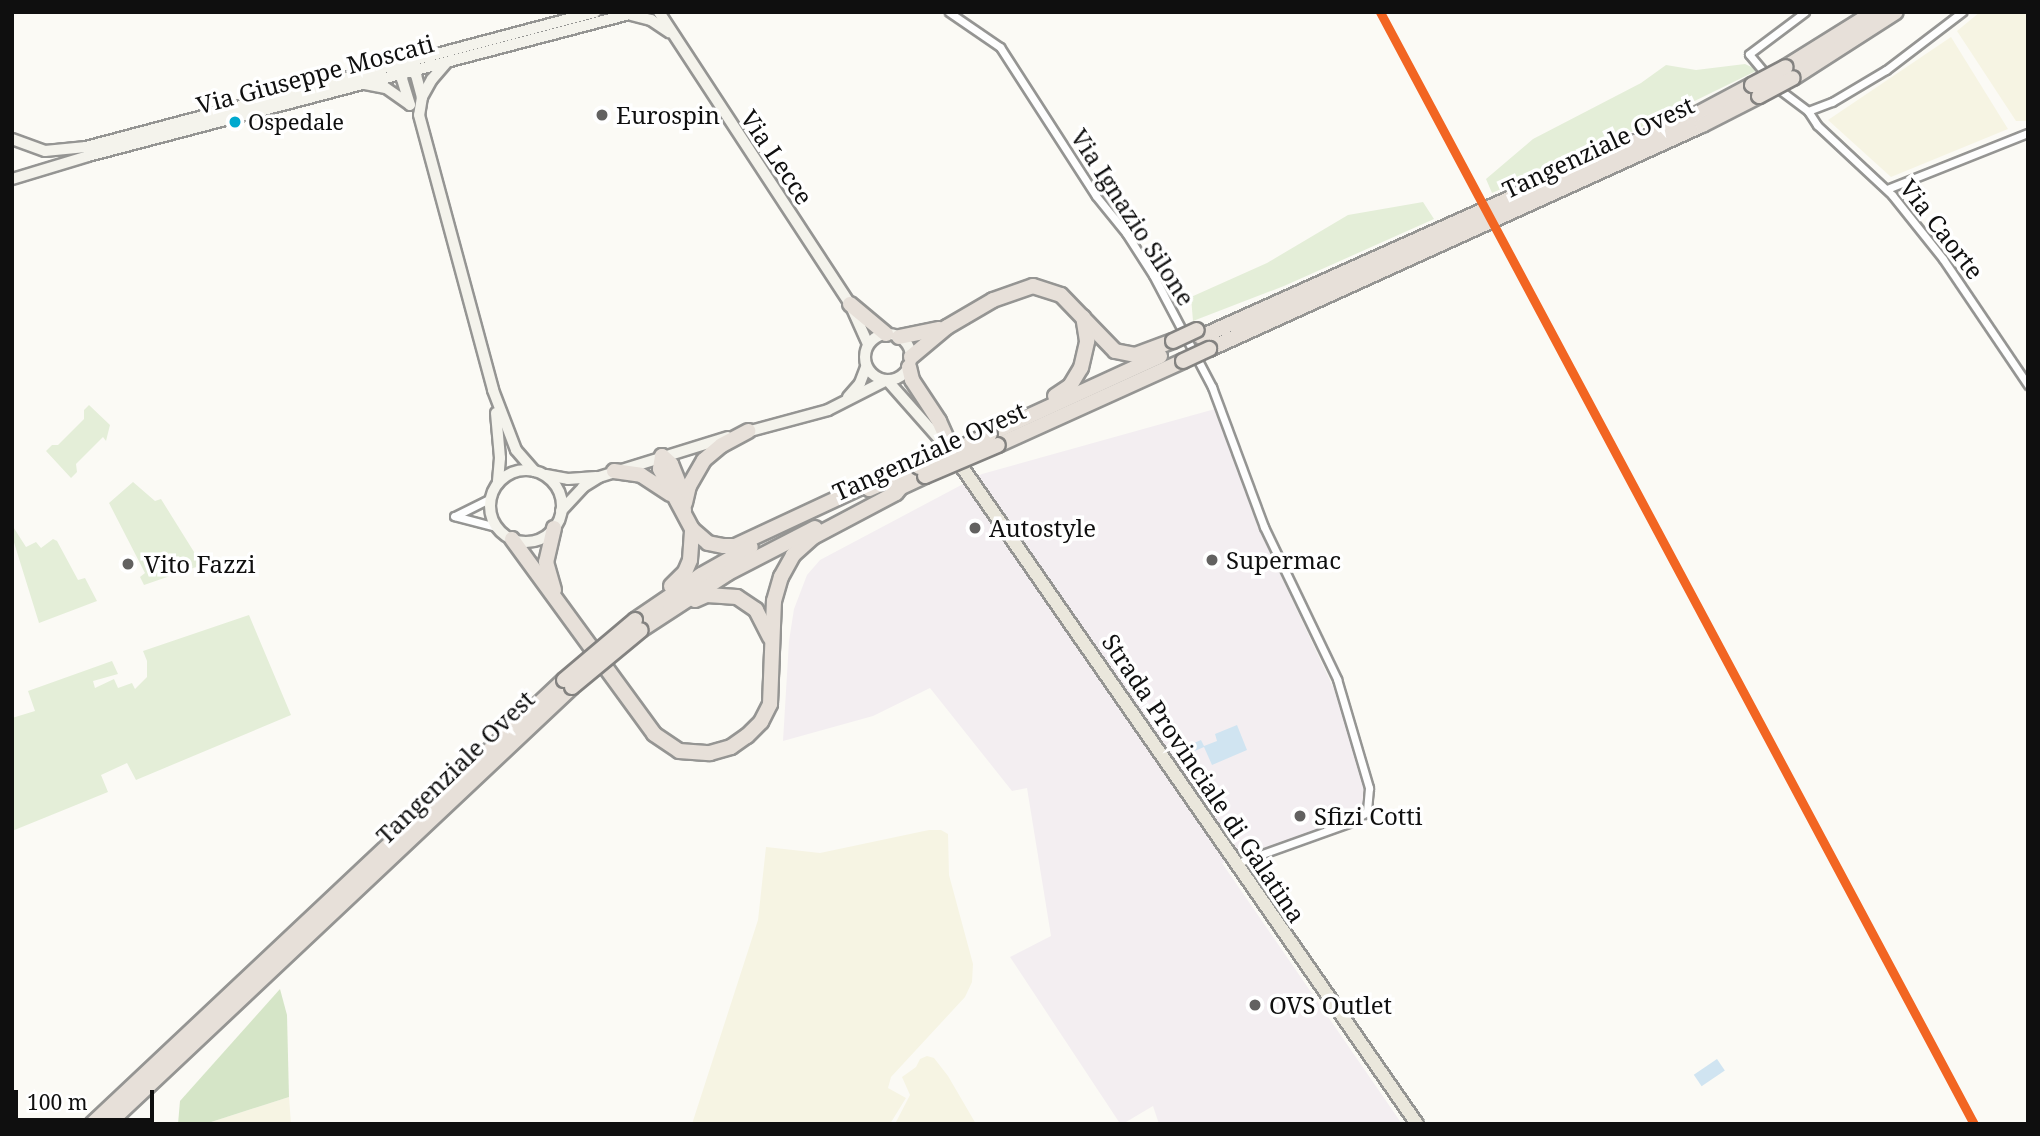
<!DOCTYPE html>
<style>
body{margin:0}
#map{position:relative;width:2040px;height:1136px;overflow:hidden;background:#fbfaf5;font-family:"Noto Serif",serif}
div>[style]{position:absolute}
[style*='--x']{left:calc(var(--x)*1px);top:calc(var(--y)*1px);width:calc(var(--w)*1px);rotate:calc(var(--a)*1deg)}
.industrial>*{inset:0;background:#f3eef1}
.farmland>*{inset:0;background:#f6f4e3}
.green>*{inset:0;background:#e4eed8}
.forest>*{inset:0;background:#d5e5c7}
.water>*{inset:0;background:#d0e4f1;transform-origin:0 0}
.roads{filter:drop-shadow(2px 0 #959593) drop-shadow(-2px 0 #959593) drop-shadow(0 2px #959593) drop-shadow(0 -2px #959593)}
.street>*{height:7px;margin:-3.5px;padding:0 3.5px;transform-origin:3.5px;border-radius:3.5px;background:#fefefe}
.secondary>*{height:10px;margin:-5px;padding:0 5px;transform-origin:5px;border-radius:5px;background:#f4f3ec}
.secondary>.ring{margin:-5px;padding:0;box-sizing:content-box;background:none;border:10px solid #f4f3ec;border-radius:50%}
.primary>*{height:12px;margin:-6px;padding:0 6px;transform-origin:6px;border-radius:6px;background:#eae7dc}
.highway>*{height:14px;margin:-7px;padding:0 7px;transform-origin:7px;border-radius:7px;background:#e7e0d9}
.bridges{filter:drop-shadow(2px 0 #838280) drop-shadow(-2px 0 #838280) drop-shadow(0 2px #838280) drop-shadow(0 -2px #838280)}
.highway-bridge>*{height:14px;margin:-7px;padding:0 7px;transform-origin:7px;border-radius:7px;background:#e7e0d9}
.rail-1>*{height:9px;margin:-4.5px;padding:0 4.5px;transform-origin:4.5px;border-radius:4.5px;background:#f26522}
.dots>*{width:19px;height:19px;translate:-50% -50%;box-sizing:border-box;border:4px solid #fff;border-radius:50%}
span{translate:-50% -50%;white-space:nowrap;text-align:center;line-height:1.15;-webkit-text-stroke:7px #fff;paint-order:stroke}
.bus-label{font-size:22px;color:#0f0f0f}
.left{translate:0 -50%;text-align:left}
.street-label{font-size:24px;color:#0f0f0f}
.poi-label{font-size:24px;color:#0f0f0f}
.frame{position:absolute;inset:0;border:14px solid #0f0f0f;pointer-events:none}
.scale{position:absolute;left:14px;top:1090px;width:140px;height:32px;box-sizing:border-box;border:4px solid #0f0f0f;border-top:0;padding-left:9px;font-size:21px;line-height:24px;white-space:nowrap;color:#0f0f0f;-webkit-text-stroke:5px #fff;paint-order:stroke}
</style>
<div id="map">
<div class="industrial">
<div style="clip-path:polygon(1215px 409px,1258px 527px,1334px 689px,1364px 783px,1363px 810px,1351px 818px,1222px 863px,1402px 1124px,1159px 1124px,1153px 1106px,1126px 1122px,1119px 1122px,1010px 957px,1051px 936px,1027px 788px,1012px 791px,930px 688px,873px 716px,783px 741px,789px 641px,794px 609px,807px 575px,820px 560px,982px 474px)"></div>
</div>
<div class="farmland">
<div style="clip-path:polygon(1980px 12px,2028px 12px,2028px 121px,2016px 121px,1957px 31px)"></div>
<div style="clip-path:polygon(1951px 37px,2008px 129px,1891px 177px,1828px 120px)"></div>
<div style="clip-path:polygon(929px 830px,941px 830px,948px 834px,949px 875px,973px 964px,972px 982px,965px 997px,891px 1077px,888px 1088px,906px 1098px,890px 1124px,692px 1124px,758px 920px,766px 847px,820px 853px)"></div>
<div style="clip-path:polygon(927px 1056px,934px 1058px,948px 1076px,976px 1124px,895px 1124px,910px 1095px,902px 1077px,916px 1067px,920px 1059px)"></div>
<div style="clip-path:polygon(289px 1097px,291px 1124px,205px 1124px)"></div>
</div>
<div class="green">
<div style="clip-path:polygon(1745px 64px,1758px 70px,1625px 135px,1492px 193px,1486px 179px,1533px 139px,1641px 83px,1666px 65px,1696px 70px)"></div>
<div style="clip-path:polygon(1423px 202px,1434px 219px,1284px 286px,1193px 321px,1191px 297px,1267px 263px,1348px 215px)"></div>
<div style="clip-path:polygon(89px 405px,110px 425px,106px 441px,103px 437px,76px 464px,77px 472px,71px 478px,46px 451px,52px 445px,58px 445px,84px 419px,84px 410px)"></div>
<div style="clip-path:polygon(133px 482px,155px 501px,161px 499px,199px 560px,196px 567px,144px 585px,140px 577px,145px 573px,109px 503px)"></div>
<div style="clip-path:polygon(12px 525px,26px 547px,36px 542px,41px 548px,53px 539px,57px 541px,78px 580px,85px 578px,97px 601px,39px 623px,12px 536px)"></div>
<div style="clip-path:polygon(249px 615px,291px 715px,136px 780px,127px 763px,101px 775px,108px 792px,12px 831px,12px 718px,35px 711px,28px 691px,112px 661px,118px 674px,93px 681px,95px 688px,114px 679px,118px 688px,132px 683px,135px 689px,147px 677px,147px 661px,143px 651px)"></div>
</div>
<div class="forest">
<div style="clip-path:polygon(280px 989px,287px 1015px,289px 1097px,205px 1124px,178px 1124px,180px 1101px)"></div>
</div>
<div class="water">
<div style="clip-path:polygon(1237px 725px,1247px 750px,1212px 765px,1204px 747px,1190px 753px,1187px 746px,1201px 740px,1204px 746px,1217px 741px,1215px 734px)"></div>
<div style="left:1717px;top:1059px;width:14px;height:28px;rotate:56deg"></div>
</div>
<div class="roads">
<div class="street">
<div style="--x:949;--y:12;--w:62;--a:34.5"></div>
<div style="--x:1000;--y:47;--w:177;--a:57.2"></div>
<div style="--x:1096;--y:196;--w:48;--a:51"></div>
<div style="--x:1126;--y:233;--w:50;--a:57.3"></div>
<div style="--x:1153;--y:275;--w:127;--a:62.2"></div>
<div style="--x:1212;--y:387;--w:149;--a:69.6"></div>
<div style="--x:1264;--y:527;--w:169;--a:64.3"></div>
<div style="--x:1337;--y:679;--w:114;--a:73.6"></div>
<div style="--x:1369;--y:788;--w:24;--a:95"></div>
<div style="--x:1367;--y:812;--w:21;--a:149"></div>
<div style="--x:1349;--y:823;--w:119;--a:160.3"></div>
<div style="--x:1769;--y:78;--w:31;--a:-130"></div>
<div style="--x:1749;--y:54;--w:70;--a:-36.9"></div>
<div style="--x:1776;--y:87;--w:40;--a:37"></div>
<div style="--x:1808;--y:111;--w:26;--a:-21"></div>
<div style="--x:1832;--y:102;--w:63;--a:-30.7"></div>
<div style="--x:1886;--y:70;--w:96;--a:-37.3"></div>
<div style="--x:1808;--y:111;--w:17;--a:57"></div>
<div style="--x:1817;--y:125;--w:103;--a:43"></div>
<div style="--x:1892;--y:195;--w:82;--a:51.4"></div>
<div style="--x:1943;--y:259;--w:152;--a:56"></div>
<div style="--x:1887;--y:189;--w:152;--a:-21.7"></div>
<div style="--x:454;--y:516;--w:43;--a:14.7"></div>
<div style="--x:455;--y:516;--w:40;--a:-26.6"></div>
</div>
<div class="secondary">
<div style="--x:659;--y:12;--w:349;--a:56.8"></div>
<div style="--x:850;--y:304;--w:44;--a:65.8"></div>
<div style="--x:631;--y:15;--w:21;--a:14"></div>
<div style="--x:651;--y:20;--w:22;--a:34"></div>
<div style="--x:447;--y:62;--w:23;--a:131"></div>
<div style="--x:432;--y:79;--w:21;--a:119"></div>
<div style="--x:422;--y:97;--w:18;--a:99"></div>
<div style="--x:419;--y:115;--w:285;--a:74.9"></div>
<div style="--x:493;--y:390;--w:64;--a:69"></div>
<div style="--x:516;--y:450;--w:28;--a:49"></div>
<div style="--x:365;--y:84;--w:21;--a:11"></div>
<div style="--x:386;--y:88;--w:29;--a:35"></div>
<div style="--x:410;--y:105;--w:27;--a:-107"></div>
<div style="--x:402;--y:79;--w:15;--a:-79"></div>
<div style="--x:405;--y:64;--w:16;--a:45"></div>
<div style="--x:416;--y:75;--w:23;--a:75"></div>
<div style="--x:12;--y:139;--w:35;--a:20"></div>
<div style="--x:45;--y:151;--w:41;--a:-5.6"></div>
<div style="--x:86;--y:147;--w:527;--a:-14.85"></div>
<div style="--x:12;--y:179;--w:79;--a:-16.8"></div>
<div style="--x:88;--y:156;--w:568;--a:-14.7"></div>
<div class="ring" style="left:865px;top:334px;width:36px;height:36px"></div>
<div style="--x:848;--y:397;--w:18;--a:-49"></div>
<div style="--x:860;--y:383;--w:17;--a:-69"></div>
<div style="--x:496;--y:413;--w:45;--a:84.9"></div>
<div style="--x:500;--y:458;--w:25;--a:95"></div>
<div style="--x:743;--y:433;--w:88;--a:-15.1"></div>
<div style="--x:828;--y:410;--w:66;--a:-27"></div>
<div style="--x:887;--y:380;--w:92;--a:48.5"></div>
<div class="ring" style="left:490px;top:470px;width:62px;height:62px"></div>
<div style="--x:546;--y:475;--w:22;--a:10"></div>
<div style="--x:568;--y:479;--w:28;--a:-4"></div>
<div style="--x:561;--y:511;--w:33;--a:-47"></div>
<div style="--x:583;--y:487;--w:19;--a:-32"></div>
<div style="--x:599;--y:477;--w:135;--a:-17.2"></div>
</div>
<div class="primary">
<div style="--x:955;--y:457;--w:811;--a:55.29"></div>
</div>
<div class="highway">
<div style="--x:1786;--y:67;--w:104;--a:-32"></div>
<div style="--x:1793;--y:78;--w:122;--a:-32.7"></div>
<div style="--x:850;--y:304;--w:47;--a:39.8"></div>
<div style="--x:899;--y:337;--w:41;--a:-11.3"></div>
<div style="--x:1201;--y:337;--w:538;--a:-24.14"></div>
<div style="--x:1692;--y:117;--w:68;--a:-28.1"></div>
<div style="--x:1209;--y:349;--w:542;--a:-24.44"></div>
<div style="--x:1702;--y:125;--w:64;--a:-27"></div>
<div style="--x:911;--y:357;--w:47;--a:-39.8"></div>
<div style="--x:947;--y:327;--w:53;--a:-30.4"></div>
<div style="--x:993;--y:300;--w:42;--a:-19.3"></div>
<div style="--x:1033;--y:286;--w:29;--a:18"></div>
<div style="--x:1061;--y:295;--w:78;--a:46"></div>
<div style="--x:1115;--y:351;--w:20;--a:11"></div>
<div style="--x:1135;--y:355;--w:40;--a:-20.2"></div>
<div style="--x:909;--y:367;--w:13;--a:77"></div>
<div style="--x:912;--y:380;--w:49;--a:56.6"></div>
<div style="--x:939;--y:421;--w:39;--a:66"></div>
<div style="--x:1055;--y:396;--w:18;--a:-34"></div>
<div style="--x:1070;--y:386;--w:21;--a:-59"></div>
<div style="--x:1081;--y:368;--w:28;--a:-77"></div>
<div style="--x:1087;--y:341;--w:24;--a:-99"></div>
<div style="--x:990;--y:434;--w:187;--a:-24.6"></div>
<div style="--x:998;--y:445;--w:203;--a:-24.4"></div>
<div style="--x:614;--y:471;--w:27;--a:8"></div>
<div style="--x:641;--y:475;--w:35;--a:33"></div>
<div style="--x:869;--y:489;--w:55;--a:-23.7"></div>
<div style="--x:893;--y:491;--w:35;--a:-25"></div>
<div style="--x:685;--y:503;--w:17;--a:-77"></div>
<div style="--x:689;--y:486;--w:30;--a:-60"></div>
<div style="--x:704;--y:460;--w:23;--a:-40"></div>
<div style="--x:722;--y:445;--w:30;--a:-28"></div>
<div style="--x:684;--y:511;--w:20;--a:-96"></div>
<div style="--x:682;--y:491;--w:29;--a:-112"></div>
<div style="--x:671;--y:464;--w:12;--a:-138"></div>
<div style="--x:662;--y:456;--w:13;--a:99"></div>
<div style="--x:660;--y:469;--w:68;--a:61.9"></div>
<div style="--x:692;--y:529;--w:21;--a:41"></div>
<div style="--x:708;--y:543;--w:16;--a:11"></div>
<div style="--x:724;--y:546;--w:11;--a:0"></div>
<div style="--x:735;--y:546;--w:145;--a:-25"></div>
<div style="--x:866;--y:485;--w:9;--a:6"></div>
<div style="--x:554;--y:528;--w:35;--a:103"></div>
<div style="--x:546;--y:562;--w:29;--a:74"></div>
<div style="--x:512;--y:539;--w:241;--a:53.9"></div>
<div style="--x:654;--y:734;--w:30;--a:34"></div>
<div style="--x:679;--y:751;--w:31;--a:4"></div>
<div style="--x:710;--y:753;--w:22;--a:-16"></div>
<div style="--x:731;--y:747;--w:19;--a:-35"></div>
<div style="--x:747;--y:736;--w:20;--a:-45"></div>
<div style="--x:761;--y:722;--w:20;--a:-63"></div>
<div style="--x:770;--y:704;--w:103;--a:-87.8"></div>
<div style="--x:774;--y:601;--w:25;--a:-74"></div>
<div style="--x:781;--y:577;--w:25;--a:-61"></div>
<div style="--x:793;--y:555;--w:27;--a:-42"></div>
<div style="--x:813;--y:537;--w:94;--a:-27.9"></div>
<div style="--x:896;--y:493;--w:8;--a:-50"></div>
<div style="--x:671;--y:586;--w:20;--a:-45"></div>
<div style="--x:685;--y:572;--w:13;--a:-67"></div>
<div style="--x:690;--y:560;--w:31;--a:-86"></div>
<div style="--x:695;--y:600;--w:13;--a:-23"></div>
<div style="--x:707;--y:595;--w:30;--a:4"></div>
<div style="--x:737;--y:597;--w:23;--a:34"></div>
<div style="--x:756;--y:610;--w:31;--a:63"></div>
<div style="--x:635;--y:620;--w:80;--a:-34.3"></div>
<div style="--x:701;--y:575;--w:57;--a:-29.2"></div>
<div style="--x:641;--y:630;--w:104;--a:-33.2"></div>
<div style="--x:728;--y:573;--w:98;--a:-27.3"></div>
<div style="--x:92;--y:1124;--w:648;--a:-43.25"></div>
<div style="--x:108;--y:1124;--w:637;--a:-43.28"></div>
</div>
</div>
<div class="bridges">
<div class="highway-bridge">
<div style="--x:1752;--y:85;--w:38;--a:-28"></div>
<div style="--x:1759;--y:96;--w:38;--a:-28"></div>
<div style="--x:1173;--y:341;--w:26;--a:-25"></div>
<div style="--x:1183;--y:361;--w:29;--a:-25"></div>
<div style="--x:919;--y:467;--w:78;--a:-24.9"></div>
<div style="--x:925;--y:476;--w:79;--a:-23"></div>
<div style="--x:564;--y:680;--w:93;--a:-40.2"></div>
<div style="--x:572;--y:687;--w:89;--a:-39.6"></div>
</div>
</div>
<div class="rail-1">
<div style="--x:1380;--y:12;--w:1261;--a:61.89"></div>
</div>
<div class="dots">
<div style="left:602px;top:115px;background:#626160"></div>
<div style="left:235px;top:122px;background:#00a9ce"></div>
<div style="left:975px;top:528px;background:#626160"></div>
<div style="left:1212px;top:560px;background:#626160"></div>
<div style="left:128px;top:564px;background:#626160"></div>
<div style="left:1300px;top:816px;background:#626160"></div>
<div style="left:1255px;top:1005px;background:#626160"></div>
</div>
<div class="bus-label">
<span class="left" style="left:248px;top:122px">Ospedale</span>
</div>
<div class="street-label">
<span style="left:315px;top:74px;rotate:-15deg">Via Giuseppe Moscati</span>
<span style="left:1598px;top:147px;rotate:-25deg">Tangenziale Ovest</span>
<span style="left:777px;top:157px;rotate:56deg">Via Lecce</span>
<span style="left:1133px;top:217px;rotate:57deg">Via Ignazio Silone</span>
<span style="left:1942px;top:229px;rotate:52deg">Via Caorte</span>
<span style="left:929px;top:451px;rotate:-24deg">Tangenziale Ovest</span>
<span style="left:455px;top:767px;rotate:-44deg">Tangenziale Ovest</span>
<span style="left:1204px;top:778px;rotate:56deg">Strada Provinciale di Galatina</span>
</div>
<div class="poi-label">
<span class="left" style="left:616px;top:115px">Eurospin</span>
<span class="left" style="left:989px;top:528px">Autostyle</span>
<span class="left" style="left:1226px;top:560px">Supermac</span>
<span class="left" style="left:144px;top:564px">Vito Fazzi</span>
<span class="left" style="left:1314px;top:816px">Sfizi Cotti</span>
<span class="left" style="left:1269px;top:1005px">OVS Outlet</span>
</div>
<div class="frame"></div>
<div class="scale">100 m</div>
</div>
